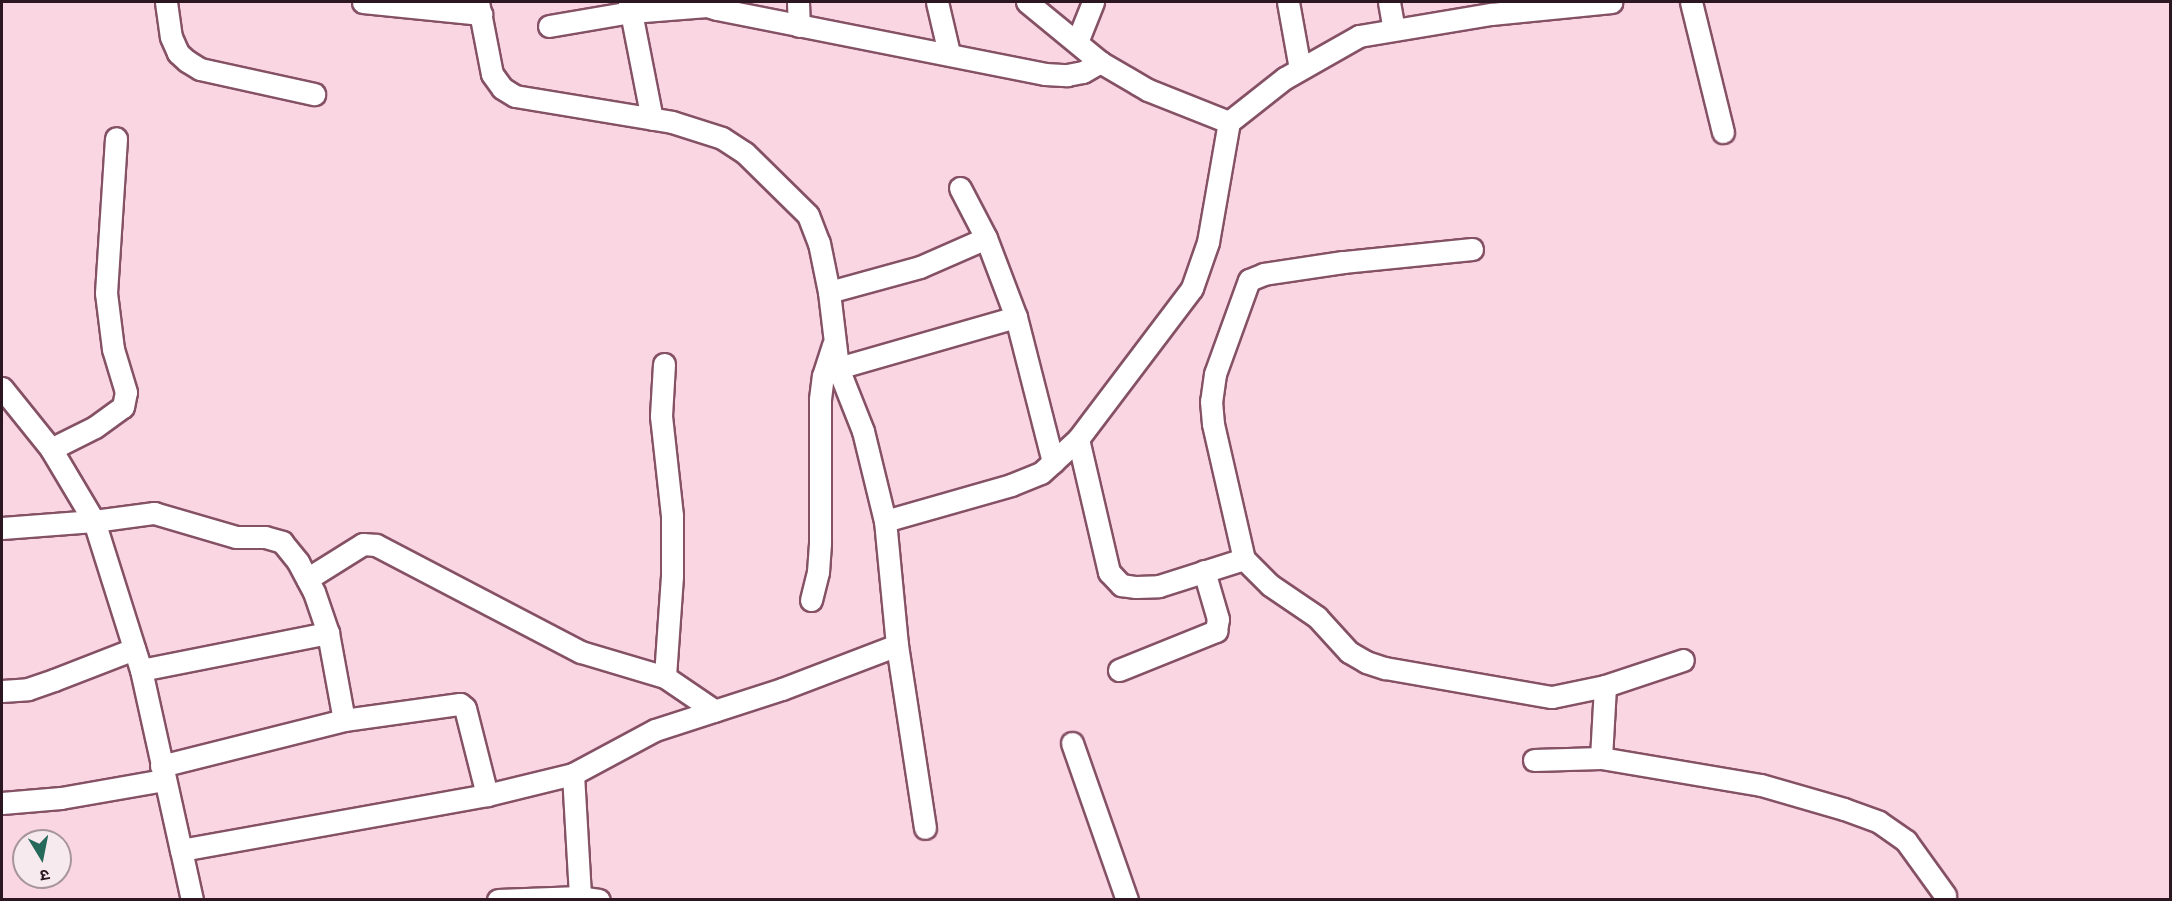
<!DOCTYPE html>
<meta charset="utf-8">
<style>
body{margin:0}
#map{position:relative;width:2172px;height:901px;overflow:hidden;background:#fad5e2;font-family:Rubik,"Noto Sans Devanagari",sans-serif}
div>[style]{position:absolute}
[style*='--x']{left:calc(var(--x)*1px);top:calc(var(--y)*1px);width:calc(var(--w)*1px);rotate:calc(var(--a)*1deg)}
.roads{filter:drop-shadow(2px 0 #855165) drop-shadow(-2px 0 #855165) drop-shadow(0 2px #855165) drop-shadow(0 -2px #855165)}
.minor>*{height:21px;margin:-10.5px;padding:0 10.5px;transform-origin:10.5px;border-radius:10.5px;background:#fff}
span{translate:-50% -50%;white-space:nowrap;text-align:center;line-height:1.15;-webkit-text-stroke:5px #f7eaee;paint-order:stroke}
.frame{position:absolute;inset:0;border:3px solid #2c161f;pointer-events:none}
.north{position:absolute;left:12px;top:829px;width:60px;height:60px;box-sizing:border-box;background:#f7eaee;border:2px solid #a6959b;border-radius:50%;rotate:170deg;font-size:16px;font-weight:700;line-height:24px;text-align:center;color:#2c161f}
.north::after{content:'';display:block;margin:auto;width:21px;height:27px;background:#25695a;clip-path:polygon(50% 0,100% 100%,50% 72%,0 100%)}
</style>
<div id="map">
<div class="roads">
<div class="minor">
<div style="--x:166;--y:2;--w:35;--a:82"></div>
<div style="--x:171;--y:37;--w:17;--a:66"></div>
<div style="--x:178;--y:53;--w:12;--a:42"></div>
<div style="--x:187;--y:61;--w:15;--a:32"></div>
<div style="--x:200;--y:69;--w:117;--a:12.4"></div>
<div style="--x:363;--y:2;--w:119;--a:5.8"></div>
<div style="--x:478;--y:2;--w:73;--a:79"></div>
<div style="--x:492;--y:74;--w:17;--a:54"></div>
<div style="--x:502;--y:88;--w:15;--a:32"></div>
<div style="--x:515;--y:96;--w:159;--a:9.4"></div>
<div style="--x:672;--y:122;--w:52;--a:17.7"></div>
<div style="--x:722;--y:138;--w:27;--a:33"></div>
<div style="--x:745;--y:153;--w:88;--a:44.5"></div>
<div style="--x:808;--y:215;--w:30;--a:69"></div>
<div style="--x:819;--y:243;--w:50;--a:78.5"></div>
<div style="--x:829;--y:292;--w:77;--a:83.2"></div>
<div style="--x:838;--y:368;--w:68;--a:68.4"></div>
<div style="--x:863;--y:431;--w:93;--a:76.3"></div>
<div style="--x:629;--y:2;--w:119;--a:78.9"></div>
<div style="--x:707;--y:2;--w:4;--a:90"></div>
<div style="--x:707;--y:6;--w:10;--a:17"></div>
<div style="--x:717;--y:9;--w:334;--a:11.2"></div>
<div style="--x:1045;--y:74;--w:22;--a:3"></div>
<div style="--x:1067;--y:75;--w:16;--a:-11"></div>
<div style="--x:1083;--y:72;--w:20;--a:-30"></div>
<div style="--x:798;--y:2;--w:24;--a:88"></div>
<div style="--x:937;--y:2;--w:52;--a:76.8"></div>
<div style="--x:1027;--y:2;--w:94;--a:39.4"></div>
<div style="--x:1100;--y:62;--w:56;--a:30.3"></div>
<div style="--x:1148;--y:90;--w:87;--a:21.6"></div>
<div style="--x:1288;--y:2;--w:68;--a:79.8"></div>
<div style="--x:1389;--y:2;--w:27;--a:80"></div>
<div style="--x:1691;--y:2;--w:134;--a:76.2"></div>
<div style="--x:549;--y:26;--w:83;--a:-9.7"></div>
<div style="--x:631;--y:12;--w:76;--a:-4.5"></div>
<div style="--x:1077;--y:42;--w:43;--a:-68.2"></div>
<div style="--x:960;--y:188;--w:56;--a:62.5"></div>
<div style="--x:986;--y:238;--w:85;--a:69.2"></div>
<div style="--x:1016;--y:317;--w:150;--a:75.7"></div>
<div style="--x:1472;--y:249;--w:130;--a:174.2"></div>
<div style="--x:1343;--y:262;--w:80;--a:171.4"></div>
<div style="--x:1264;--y:274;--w:16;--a:158"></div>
<div style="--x:1249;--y:280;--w:100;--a:109.9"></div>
<div style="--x:1215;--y:374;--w:27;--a:98"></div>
<div style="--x:1211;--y:401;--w:23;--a:85"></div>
<div style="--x:1213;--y:424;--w:139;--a:77.1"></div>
<div style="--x:1244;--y:559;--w:37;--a:45"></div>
<div style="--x:1270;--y:585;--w:57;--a:34.2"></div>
<div style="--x:1317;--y:617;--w:47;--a:47.6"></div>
<div style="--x:1349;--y:652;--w:20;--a:30"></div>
<div style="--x:1366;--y:662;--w:20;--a:18"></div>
<div style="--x:1385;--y:668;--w:169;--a:9.9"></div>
<div style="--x:1552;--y:697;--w:54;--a:-11.7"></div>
<div style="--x:1605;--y:686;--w:82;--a:-18.4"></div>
<div style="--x:829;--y:292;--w:94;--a:-15.4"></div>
<div style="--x:920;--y:267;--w:72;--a:-23.7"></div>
<div style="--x:664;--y:364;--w:52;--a:93.3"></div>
<div style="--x:661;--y:416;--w:100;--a:83.7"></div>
<div style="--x:672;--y:515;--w:61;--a:90"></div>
<div style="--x:672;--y:576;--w:101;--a:94"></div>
<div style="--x:838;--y:368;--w:185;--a:-16"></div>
<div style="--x:2;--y:388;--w:78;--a:51.2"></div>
<div style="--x:51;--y:449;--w:84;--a:59.2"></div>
<div style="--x:94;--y:521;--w:156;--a:72.5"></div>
<div style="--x:141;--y:670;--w:184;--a:77.5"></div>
<div style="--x:1078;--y:439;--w:137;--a:76.9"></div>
<div style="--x:1109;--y:572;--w:18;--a:47"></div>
<div style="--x:1121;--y:585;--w:15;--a:8"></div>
<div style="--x:1136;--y:587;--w:23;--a:-2"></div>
<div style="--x:1159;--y:586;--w:89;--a:-17.6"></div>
<div style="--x:51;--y:449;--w:49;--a:-26.6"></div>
<div style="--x:95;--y:427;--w:34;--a:-36"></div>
<div style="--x:123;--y:407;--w:15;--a:-79"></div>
<div style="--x:126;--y:392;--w:45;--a:-106.8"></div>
<div style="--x:113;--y:349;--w:56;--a:-97.1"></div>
<div style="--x:106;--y:293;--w:155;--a:-86.3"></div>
<div style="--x:2;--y:528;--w:92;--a:-4.4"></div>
<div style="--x:94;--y:521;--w:61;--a:-7.6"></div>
<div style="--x:154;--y:513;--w:85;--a:16.3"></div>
<div style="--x:236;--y:537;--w:29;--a:0"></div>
<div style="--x:265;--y:537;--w:18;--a:16"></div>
<div style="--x:282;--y:542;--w:26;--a:51"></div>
<div style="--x:298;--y:562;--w:34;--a:62"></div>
<div style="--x:314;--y:592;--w:43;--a:71.1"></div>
<div style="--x:328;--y:633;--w:88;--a:79.6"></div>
<div style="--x:307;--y:579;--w:66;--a:-32"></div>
<div style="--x:363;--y:544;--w:13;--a:4"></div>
<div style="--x:376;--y:545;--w:231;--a:27.6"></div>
<div style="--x:581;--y:652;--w:88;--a:16.6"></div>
<div style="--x:665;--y:677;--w:60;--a:34.2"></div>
<div style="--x:811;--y:600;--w:29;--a:-76"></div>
<div style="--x:818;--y:572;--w:30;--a:-86"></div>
<div style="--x:820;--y:542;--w:143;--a:-90"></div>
<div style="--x:820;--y:399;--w:23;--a:-83"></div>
<div style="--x:823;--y:376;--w:33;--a:-72"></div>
<div style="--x:897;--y:645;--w:185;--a:81.3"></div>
<div style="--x:141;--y:670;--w:191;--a:-11.2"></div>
<div style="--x:1119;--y:670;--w:105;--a:-21.9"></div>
<div style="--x:1216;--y:631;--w:12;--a:-81"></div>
<div style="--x:1218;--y:619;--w:50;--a:-106.3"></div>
<div style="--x:2;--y:691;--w:26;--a:-4"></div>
<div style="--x:28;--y:689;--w:28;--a:-19"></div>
<div style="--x:54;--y:680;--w:86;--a:-21.2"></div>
<div style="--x:1072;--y:743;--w:166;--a:70.7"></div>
<div style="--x:1601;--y:758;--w:72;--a:-86.8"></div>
<div style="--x:1534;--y:760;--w:67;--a:-1.7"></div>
<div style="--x:1601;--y:758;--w:162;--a:9.6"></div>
<div style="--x:1761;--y:785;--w:86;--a:16.1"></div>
<div style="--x:1844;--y:809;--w:37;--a:20"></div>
<div style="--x:1879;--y:822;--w:33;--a:35"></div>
<div style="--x:1906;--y:841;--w:67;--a:54.2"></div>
<div style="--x:161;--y:766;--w:189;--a:-14.1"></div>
<div style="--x:344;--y:720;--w:117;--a:-7.9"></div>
<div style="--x:460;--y:704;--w:6;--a:39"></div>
<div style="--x:465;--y:708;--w:90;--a:75.8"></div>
<div style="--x:573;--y:774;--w:123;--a:86.7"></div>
<div style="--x:2;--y:803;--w:59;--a:-4.8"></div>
<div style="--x:61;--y:798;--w:105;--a:-9.9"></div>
<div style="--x:192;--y:900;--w:51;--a:-102.4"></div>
<div style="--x:181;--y:850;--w:311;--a:-10.2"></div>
<div style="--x:487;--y:795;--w:89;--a:-13.7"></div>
<div style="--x:573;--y:774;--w:93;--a:-28.2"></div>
<div style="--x:655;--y:730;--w:133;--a:-17.9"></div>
<div style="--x:782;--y:689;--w:123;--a:-20.9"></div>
<div style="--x:897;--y:645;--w:125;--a:-95.5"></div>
<div style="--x:885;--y:521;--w:131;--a:-15.9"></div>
<div style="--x:1011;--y:485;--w:32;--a:-22"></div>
<div style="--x:1041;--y:473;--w:50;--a:-42.6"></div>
<div style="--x:1078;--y:439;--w:189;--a:-52.9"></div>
<div style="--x:1192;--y:288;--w:49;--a:-70.8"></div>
<div style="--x:1208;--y:242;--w:122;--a:-80.1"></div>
<div style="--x:1229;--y:122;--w:71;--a:-38.2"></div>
<div style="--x:1285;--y:78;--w:85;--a:-29.6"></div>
<div style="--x:1359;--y:36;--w:134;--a:-9.5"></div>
<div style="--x:1491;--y:14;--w:121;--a:-5.7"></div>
<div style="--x:498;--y:900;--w:82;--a:-2.1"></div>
<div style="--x:580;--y:897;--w:19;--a:9"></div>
</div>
</div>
<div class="frame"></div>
<div class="north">उ</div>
</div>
